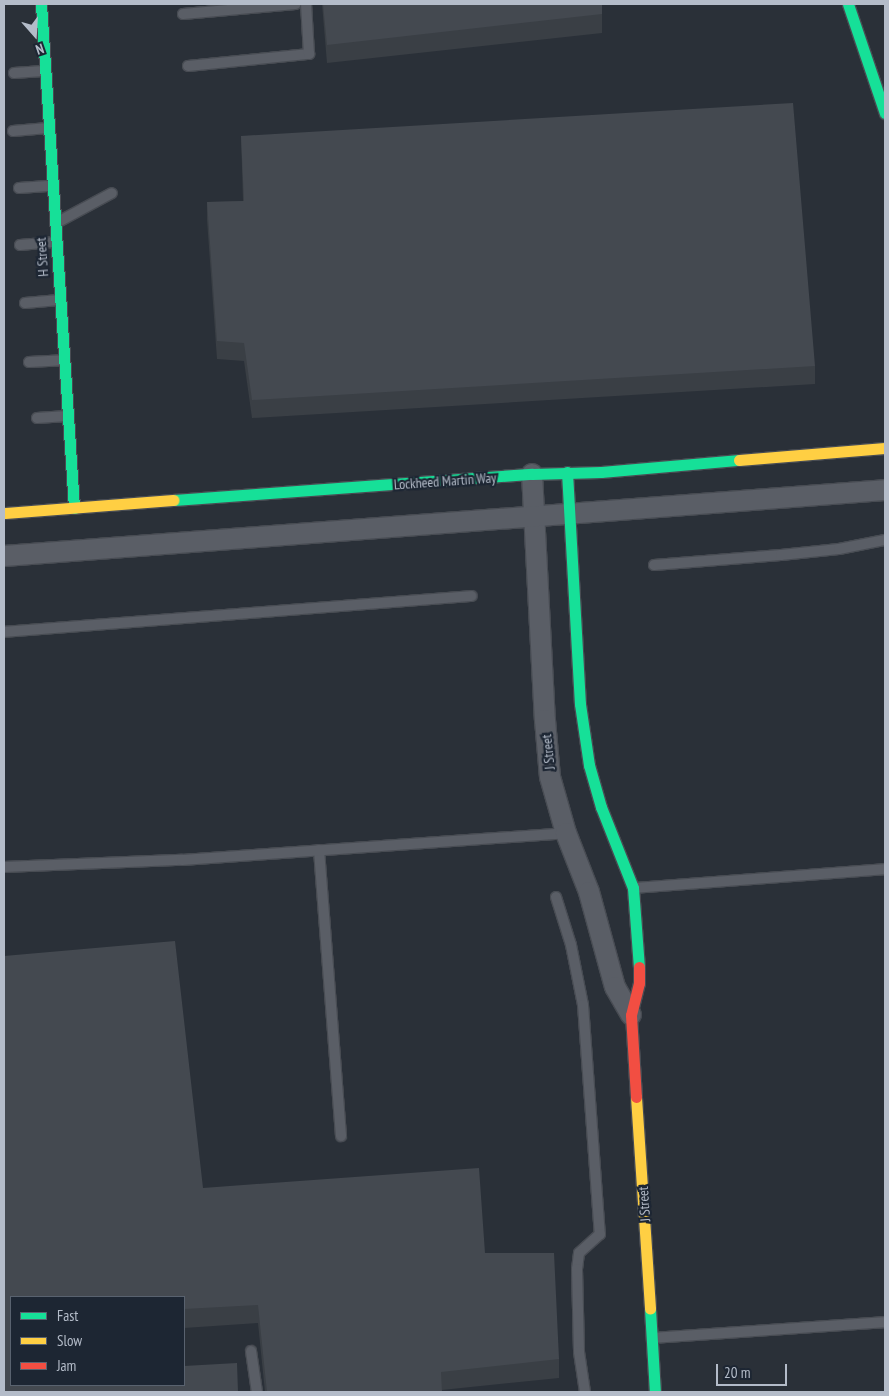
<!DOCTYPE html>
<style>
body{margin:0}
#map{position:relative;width:889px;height:1396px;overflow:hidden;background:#2a3038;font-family:"PT Sans Narrow",sans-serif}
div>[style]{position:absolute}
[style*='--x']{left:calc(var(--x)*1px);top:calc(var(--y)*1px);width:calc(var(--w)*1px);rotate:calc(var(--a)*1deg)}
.roads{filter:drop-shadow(1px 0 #484c53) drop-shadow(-1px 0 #484c53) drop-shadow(0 1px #484c53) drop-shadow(0 -1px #484c53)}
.lane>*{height:10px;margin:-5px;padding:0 5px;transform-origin:5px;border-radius:5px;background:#5a5e66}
.street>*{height:20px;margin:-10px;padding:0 10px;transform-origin:10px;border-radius:10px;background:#5a5e66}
.fast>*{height:11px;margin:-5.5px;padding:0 5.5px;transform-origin:5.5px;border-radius:5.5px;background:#16e098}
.slow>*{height:11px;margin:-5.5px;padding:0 5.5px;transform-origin:5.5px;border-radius:5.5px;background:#ffcf43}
.jam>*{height:11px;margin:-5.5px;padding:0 5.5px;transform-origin:5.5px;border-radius:5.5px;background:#f24e42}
.wall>*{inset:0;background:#3a3f45}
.building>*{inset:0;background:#444950}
span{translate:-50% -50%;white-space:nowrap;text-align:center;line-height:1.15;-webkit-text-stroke:4.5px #1d2633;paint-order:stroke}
.street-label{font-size:14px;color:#b4bcc9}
.frame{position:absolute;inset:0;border:5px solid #b4bcc9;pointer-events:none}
.legend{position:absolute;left:10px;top:1296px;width:175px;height:90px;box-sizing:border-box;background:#1d2633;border:1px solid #59626f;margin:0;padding:6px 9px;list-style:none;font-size:15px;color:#b4bcc9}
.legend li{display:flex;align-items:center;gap:10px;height:25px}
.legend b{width:25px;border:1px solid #59626f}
.north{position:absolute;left:10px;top:10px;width:50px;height:50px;-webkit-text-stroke:4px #1d2633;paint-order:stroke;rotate:161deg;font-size:14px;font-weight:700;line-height:20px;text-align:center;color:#b4bcc9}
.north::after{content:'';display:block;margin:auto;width:18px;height:22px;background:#b4bcc9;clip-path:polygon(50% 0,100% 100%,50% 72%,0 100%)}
.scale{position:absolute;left:716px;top:1364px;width:71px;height:22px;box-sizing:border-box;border:2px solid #b4bcc9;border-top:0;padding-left:6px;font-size:15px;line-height:18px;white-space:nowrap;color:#b4bcc9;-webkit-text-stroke:4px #1d2633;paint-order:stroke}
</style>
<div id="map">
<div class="roads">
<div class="lane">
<div style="--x:183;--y:14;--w:113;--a:-5.1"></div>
<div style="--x:188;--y:66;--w:122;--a:-5.7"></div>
<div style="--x:309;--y:54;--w:50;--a:-93.4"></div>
<div style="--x:14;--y:73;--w:29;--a:-4"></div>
<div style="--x:13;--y:131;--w:35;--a:-5"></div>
<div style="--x:19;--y:188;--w:32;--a:-4"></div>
<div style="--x:58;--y:222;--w:61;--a:-28.2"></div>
<div style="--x:20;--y:245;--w:36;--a:-5"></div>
<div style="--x:25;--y:303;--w:34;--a:-5"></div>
<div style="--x:29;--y:362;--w:34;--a:-3"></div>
<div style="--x:37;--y:418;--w:30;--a:-4"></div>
<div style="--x:654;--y:565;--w:127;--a:-4.5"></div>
<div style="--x:781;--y:555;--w:58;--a:-5.9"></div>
<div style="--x:839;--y:549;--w:47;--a:-11.1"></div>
<div style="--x:4;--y:632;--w:469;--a:-4.4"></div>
<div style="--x:319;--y:850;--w:287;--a:85.6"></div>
<div style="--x:4;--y:867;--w:178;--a:-2.3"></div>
<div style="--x:182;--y:860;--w:385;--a:-4"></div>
<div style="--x:634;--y:888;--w:252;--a:-4.3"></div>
<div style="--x:556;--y:897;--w:50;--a:72.6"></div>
<div style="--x:571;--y:945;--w:61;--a:78.7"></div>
<div style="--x:583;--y:1005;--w:230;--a:85.8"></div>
<div style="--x:600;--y:1234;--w:28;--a:138"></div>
<div style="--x:579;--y:1253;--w:16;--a:97"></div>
<div style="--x:577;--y:1269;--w:83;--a:88.6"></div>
<div style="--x:579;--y:1352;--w:40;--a:81.5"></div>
<div style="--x:653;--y:1338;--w:233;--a:-3.9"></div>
<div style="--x:251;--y:1351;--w:41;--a:81.7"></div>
</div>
<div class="street">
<div style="--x:532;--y:474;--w:246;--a:87"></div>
<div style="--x:545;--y:720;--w:57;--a:85"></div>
<div style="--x:550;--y:777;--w:58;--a:74.1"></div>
<div style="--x:566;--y:833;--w:63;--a:68.7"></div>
<div style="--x:589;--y:892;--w:98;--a:74.7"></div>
<div style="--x:615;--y:987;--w:32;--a:60"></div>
<div style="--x:4;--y:556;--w:883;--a:-4.28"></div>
</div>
<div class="fast">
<div style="--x:41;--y:4;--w:505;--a:86.25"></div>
<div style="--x:848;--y:4;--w:115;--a:71.3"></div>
<div style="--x:567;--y:472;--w:232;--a:86.8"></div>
<div style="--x:580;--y:704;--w:62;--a:81.6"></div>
<div style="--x:589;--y:765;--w:44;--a:74.1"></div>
<div style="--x:601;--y:807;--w:87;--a:68.4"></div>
<div style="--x:633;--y:888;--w:79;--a:85.7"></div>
<div style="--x:174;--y:500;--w:359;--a:-4.2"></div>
<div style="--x:532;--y:474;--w:69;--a:-1.7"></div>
<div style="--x:601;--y:472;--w:139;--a:-5"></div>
<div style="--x:650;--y:1309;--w:83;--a:86.6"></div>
</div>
<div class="slow">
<div style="--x:739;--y:460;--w:146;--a:-4.7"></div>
<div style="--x:4;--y:513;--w:170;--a:-4.4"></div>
<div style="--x:636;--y:1097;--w:212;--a:86.2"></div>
</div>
<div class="jam">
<div style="--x:636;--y:1097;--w:82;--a:-93.5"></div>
<div style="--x:631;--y:1015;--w:33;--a:-76"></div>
<div style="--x:639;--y:983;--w:16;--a:-90"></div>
</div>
</div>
<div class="wall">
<div style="clip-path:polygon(322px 4px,602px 4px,602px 33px,327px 63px)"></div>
<div style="clip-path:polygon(241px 136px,815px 366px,815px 384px,252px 418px,244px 361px,217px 359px,207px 220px,207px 202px,243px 201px)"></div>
<div style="clip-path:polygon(203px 1188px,485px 1253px,559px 1359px,559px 1378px,442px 1390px,442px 1392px,265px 1392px,258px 1323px,184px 1328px,184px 1297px,11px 1385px,4px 1392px)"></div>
</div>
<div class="building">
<div style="clip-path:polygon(323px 4px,602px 4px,602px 14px,327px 45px)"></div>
<div style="clip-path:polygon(793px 103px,815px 366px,252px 400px,244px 343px,217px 341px,207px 202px,244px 201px,241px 136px)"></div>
<div style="clip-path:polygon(175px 941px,203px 1188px,479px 1168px,485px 1253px,554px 1253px,559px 1359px,441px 1372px,442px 1392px,267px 1392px,258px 1305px,184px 1309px,184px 1297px,11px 1297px,11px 1385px,184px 1385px,184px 1366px,237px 1363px,238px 1392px,4px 1392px,4px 956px)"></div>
</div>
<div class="street-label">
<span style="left:42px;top:257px;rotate:-94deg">H Street</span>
<span style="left:445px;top:481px;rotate:-4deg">Lockheed Martin Way</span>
<span style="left:548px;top:752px;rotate:-96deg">J Street</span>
<span style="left:644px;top:1204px;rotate:-94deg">J Street</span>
</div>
<div class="frame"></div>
<ul class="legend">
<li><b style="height:6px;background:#16e098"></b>Fast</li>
<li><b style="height:6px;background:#ffcf43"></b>Slow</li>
<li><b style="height:6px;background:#f24e42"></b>Jam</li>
</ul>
<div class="north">N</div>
<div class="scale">20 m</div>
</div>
